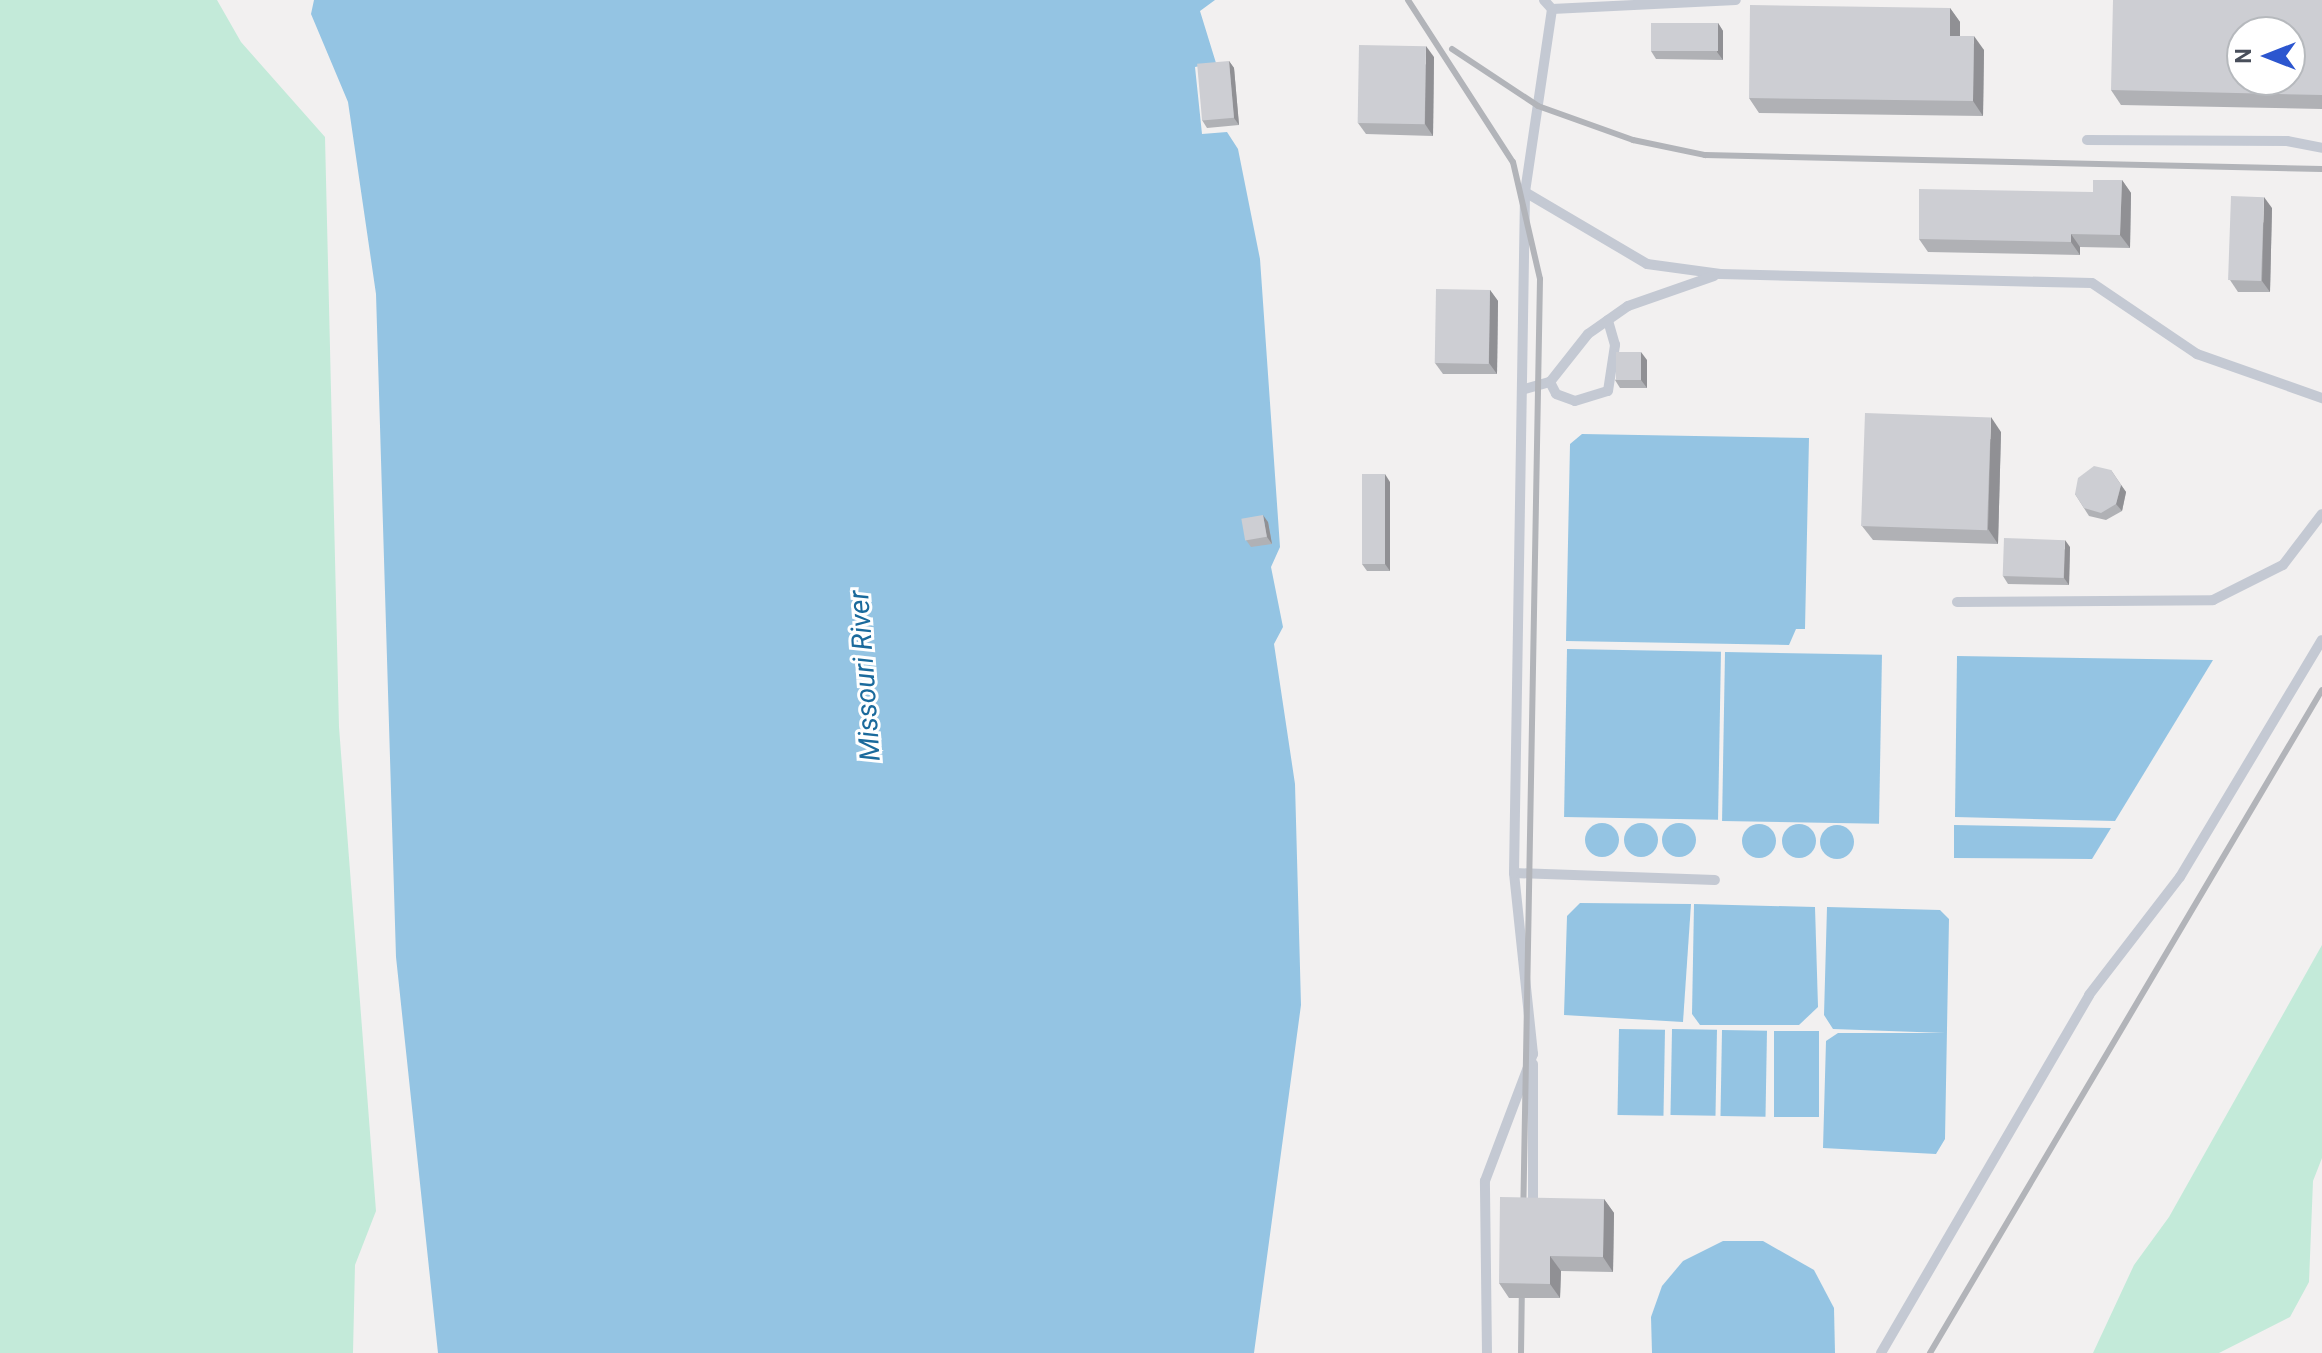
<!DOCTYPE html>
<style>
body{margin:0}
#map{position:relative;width:2322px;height:1353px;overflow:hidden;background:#f2f0f0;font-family:Roboto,sans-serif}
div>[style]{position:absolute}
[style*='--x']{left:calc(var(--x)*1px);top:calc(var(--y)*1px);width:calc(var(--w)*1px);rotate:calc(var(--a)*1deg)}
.green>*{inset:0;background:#c3ead9}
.water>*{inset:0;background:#94c4e3;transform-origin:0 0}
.round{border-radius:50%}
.service>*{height:10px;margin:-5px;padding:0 5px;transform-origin:5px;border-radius:5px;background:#c4c9d3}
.rail>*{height:6px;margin:-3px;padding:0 3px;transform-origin:3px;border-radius:3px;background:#b2b4b9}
.wall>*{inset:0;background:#b0b1b5}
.shaded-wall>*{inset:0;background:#909094}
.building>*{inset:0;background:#cdced3;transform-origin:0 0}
span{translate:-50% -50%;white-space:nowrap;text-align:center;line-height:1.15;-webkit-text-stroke:6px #fff;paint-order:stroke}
.water-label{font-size:28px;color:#1b6a9c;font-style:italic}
.north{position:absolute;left:2226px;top:16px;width:80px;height:80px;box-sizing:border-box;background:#fff;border:2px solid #b6b9bd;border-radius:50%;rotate:270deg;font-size:22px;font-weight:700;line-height:32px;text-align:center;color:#494f5b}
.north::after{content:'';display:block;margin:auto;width:28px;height:36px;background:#2c56cf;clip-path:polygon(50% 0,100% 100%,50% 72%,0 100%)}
</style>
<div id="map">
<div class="green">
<div style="clip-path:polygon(0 0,217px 0,241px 42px,325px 137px,339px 727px,376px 1211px,355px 1265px,353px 1353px,0 1353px)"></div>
<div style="clip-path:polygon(2322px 945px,2322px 1158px,2313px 1181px,2309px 1282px,2290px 1317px,2219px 1353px,2093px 1353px,2134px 1265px,2169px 1217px)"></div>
</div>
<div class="water">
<div style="clip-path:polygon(314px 0,1215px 0,1200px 11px,1216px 63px,1195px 67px,1202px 134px,1227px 132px,1238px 149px,1260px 259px,1280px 547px,1271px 567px,1283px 627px,1274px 644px,1295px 784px,1301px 1005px,1254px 1353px,438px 1353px,396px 957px,376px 294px,348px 102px,311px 14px)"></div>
<div style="clip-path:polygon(1582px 434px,1809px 438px,1805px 629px,1796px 629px,1789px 645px,1566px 641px,1570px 444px)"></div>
<div style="left:1567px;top:649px;width:154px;height:168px;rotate:1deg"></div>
<div style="left:1725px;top:652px;width:157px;height:169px;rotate:1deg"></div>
<div style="clip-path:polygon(1957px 656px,2213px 660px,2115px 821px,1955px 817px)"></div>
<div class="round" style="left:1662px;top:823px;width:34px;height:34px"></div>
<div class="round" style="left:1585px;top:823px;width:34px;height:34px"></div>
<div class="round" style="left:1624px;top:823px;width:34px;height:34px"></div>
<div class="round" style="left:1742px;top:824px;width:34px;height:34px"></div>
<div class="round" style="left:1782px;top:824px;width:34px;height:34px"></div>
<div class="round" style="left:1820px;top:825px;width:34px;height:34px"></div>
<div style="clip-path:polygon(1954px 825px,2111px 828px,2092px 859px,1954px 858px)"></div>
<div style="clip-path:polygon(1580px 903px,1691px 904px,1683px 1022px,1564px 1015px,1567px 916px)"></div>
<div style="clip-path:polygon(1694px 904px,1815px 907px,1818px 1007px,1799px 1025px,1700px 1025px,1692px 1014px)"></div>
<div style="clip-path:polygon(1827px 907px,1940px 910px,1949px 919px,1945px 1139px,1936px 1154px,1823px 1148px,1826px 1041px,1838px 1033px,1945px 1033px,1833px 1029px,1824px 1015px)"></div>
<div style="left:1619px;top:1029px;width:46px;height:86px;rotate:1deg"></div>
<div style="left:1672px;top:1029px;width:45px;height:86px;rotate:1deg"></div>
<div style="left:1722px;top:1030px;width:45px;height:86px;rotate:1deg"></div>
<div style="left:1774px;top:1031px;width:45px;height:86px"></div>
<div style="clip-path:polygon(1723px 1241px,1763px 1241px,1814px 1270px,1834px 1308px,1835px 1353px,1652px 1353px,1651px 1317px,1662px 1286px,1683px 1261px)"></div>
</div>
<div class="service">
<div style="--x:1552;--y:9;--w:184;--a:-2.8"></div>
<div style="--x:2087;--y:140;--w:200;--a:0.3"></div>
<div style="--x:2287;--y:141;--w:36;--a:11"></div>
<div style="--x:1525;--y:192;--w:142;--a:30.5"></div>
<div style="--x:1647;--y:264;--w:74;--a:7.8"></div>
<div style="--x:1720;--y:274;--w:372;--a:1.4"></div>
<div style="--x:2092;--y:283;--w:127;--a:34.1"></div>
<div style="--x:2197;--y:354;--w:133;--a:19.4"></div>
<div style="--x:1550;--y:382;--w:13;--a:63"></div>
<div style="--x:1556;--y:394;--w:20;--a:20"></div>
<div style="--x:1575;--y:401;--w:34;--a:-17"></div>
<div style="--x:1608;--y:391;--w:47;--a:-81.3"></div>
<div style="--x:1615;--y:345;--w:26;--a:-106"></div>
<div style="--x:1525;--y:389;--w:26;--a:-16"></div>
<div style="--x:1550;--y:382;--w:61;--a:-51.6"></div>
<div style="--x:1588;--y:334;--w:49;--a:-35"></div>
<div style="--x:1628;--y:306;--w:91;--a:-19.2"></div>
<div style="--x:1957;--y:602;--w:256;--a:-0.4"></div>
<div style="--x:2213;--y:600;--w:78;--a:-26.6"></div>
<div style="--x:2283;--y:565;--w:64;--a:-52.6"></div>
<div style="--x:1514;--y:873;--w:201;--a:2"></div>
<div style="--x:1533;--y:1064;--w:134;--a:90"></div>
<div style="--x:1487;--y:1353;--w:172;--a:-90.7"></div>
<div style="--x:1485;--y:1181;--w:136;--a:-69.3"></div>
<div style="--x:1533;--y:1054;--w:182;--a:-96"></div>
<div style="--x:1514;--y:873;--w:681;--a:-89.07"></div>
<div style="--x:1525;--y:192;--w:185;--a:-81.6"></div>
<div style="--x:1552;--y:9;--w:12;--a:-132"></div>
<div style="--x:1881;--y:1353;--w:414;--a:-59.8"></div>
<div style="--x:2089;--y:995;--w:149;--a:-52.4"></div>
<div style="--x:2180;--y:877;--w:276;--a:-59.1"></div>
</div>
<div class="rail">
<div style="--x:1408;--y:0;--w:193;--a:57.1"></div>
<div style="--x:1513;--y:162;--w:120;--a:77"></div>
<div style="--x:1540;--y:279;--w:942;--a:91.03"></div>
<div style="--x:1452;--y:49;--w:103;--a:33.5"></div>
<div style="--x:1538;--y:106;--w:101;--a:19.7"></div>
<div style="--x:1633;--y:140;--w:74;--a:11.8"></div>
<div style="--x:1705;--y:155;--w:617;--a:1.3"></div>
<div style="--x:1521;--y:1353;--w:76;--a:-89.2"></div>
<div style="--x:1930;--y:1353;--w:770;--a:-59.41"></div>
</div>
<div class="wall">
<div style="clip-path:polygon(2322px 0,2322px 109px,2121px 105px,2111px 90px)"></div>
<div style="clip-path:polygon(1950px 8px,1960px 22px,1960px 36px,1984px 50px,1983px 116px,1759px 113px,1749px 98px)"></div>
<div style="clip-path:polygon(1718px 23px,1723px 31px,1723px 60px,1656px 59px,1651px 51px)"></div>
<div style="clip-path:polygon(1434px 57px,1433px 136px,1366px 134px,1358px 123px)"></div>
<div style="clip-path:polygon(1229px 61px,1234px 68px,1239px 125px,1207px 128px,1202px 120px)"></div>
<div style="clip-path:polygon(2122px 180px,2131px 193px,2130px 248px,2080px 247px,2080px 255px,1928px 252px,1919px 239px,2093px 192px)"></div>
<div style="clip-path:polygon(2272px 208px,2270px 292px,2238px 292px,2230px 280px)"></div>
<div style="clip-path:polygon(1490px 290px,1498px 301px,1497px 374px,1443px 374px,1435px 363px)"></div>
<div style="clip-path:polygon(1647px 360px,1647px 388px,1620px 388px,1615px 380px)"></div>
<div style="clip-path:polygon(2001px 432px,1998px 544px,1873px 540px,1862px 526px)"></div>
<div style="clip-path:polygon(2111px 470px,2126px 492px,2122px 511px,2106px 520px,2089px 516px,2075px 494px)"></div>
<div style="clip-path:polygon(1390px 482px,1390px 571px,1367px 571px,1362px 564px)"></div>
<div style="clip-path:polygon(1268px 522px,1272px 544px,1251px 547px,1246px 540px)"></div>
<div style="clip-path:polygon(2070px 547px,2069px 585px,2008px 584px,2003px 576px)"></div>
<div style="clip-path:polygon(1604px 1199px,1614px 1213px,1613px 1272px,1561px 1271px,1560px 1298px,1509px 1298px,1499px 1283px)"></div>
</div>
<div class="shaded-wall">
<div style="clip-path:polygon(1950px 8px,1960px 22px,1960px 50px,1950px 36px)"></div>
<div style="clip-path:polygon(1718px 23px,1723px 31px,1723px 60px,1717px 52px)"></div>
<div style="clip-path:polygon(1974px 36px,1984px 50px,1983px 116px,1973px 101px)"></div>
<div style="clip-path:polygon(1426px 46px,1434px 57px,1433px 136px,1425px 124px)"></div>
<div style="clip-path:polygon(1229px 61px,1234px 68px,1239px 125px,1234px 118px)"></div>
<div style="clip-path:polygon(2122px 180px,2131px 193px,2130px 248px,2120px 235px)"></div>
<div style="clip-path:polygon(2264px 197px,2272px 208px,2270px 292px,2262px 281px)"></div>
<div style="clip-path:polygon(2071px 234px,2080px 247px,2080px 255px,2071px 242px)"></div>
<div style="clip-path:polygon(1490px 290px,1498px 301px,1497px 374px,1489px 363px)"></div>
<div style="clip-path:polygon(1641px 352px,1647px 360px,1647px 388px,1641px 380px)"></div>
<div style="clip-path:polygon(1991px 417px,2001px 432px,1998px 544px,1988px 529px)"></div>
<div style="clip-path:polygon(1385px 474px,1390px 482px,1390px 571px,1385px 564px)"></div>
<div style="clip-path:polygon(2121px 485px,2126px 492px,2122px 511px,2116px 504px)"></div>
<div style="clip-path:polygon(1263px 515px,1268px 522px,1272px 544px,1267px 537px)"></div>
<div style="clip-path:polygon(2065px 540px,2070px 547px,2069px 585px,2064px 578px)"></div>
<div style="clip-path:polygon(1604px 1199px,1614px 1213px,1613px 1272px,1603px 1257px)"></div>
<div style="clip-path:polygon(1550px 1256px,1561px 1271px,1560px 1298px,1550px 1284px)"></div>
</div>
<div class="building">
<div style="clip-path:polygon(evenodd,2113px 0,2322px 0,2322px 95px,2111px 90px,2113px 0,2242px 32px,2290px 32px,2290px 80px,2242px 80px,2242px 32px)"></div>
<div style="clip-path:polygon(1750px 5px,1950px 8px,1950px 36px,1974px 36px,1973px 101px,1749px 98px)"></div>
<div style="left:1651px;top:23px;width:67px;height:28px"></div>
<div style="left:1359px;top:45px;width:67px;height:78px;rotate:1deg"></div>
<div style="left:1229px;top:61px;width:57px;height:32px;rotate:85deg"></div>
<div style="clip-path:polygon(2093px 180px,2122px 180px,2120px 235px,2071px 234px,2071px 242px,1919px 239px,1919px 189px,2093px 192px)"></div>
<div style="left:2231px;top:196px;width:33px;height:84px;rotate:2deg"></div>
<div style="left:1436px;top:289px;width:54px;height:74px;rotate:1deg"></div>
<div style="left:1616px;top:352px;width:25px;height:28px"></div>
<div style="left:1865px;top:413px;width:126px;height:113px;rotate:2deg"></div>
<div style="clip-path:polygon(2094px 466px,2111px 470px,2121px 485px,2116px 504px,2101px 513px,2084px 508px,2075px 494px,2078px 478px)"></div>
<div style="left:1362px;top:474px;width:23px;height:90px"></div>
<div style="left:1263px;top:515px;width:22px;height:22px;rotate:80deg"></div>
<div style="left:2004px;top:538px;width:61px;height:38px;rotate:2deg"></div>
<div style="clip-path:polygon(1500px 1197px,1604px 1199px,1603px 1257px,1550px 1256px,1550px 1284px,1499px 1283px)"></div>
</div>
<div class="water-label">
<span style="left:865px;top:676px;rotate:-94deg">Missouri River</span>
</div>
<div class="north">N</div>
</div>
